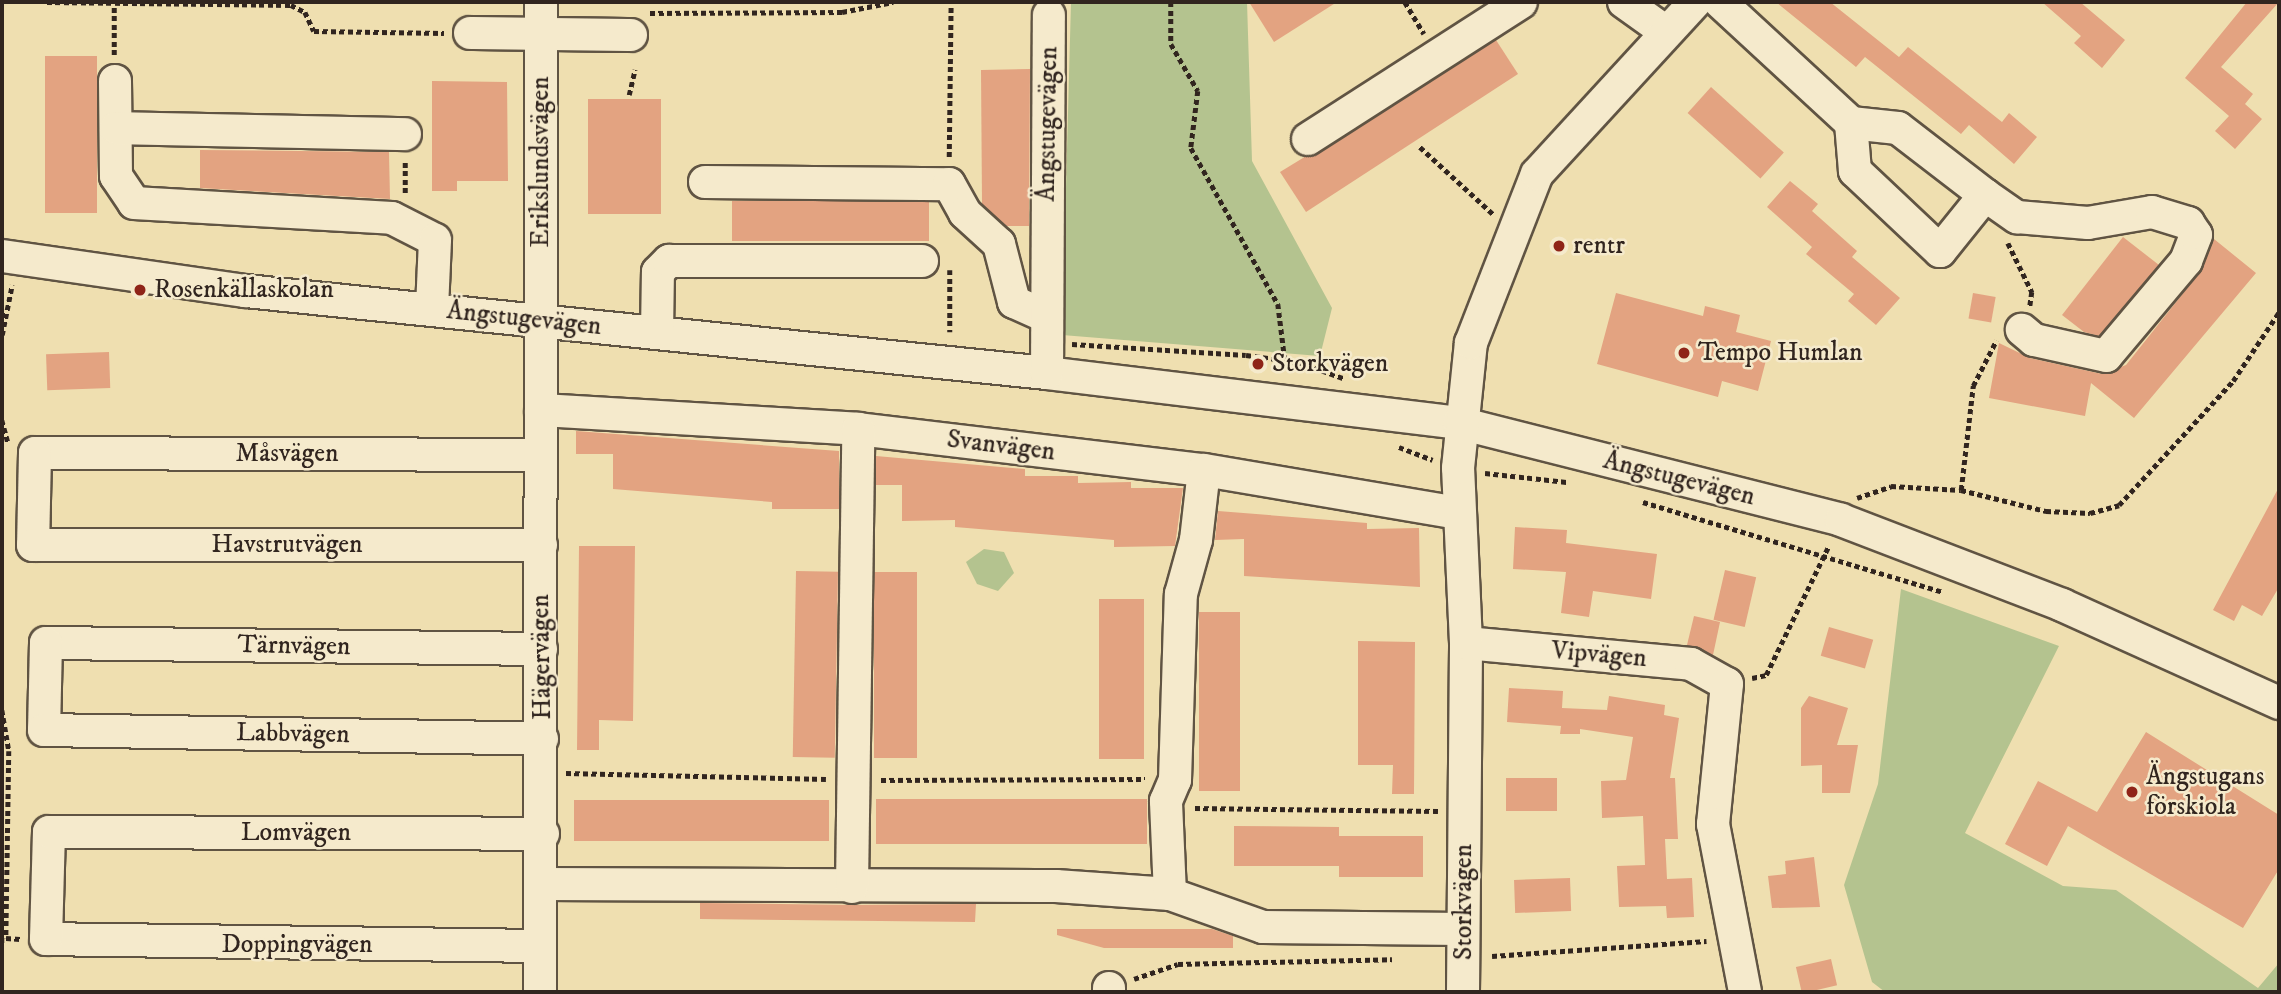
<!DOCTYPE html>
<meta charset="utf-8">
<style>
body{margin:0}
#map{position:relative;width:2281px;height:994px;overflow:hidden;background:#efdfb0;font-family:"IM FELL DW Pica",serif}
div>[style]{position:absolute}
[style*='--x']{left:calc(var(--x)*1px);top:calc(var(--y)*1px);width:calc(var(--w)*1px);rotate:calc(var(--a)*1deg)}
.green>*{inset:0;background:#b4c38f}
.building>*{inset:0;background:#e3a381;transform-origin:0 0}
.path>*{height:4.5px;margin-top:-2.25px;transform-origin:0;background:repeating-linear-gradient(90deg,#31251f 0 5px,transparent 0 8.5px)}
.roads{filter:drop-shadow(2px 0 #605443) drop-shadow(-2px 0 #605443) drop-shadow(0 2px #605443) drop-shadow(0 -2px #605443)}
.minor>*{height:32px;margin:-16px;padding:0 16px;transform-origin:16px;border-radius:16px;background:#f5eacc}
.dots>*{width:19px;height:19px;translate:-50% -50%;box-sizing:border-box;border:4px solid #f5eacc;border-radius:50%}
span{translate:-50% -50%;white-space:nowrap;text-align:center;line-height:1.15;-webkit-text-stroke:5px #f5eacc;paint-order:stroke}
.street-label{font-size:26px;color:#31251f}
.poi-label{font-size:26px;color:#31251f}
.left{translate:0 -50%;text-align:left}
.frame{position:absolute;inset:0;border:4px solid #31251f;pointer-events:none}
</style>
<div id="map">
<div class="green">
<div style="clip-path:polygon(1071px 2px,1247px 2px,1252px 161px,1332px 308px,1320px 356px,1062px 335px)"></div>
<div style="clip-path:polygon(984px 549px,1004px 552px,1014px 573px,998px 591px,977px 584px,966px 562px)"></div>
<div style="clip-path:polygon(1901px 589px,2059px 646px,1965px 833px,2063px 886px,2116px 890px,2258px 988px,2279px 963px,2279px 992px,1885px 992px,1872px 982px,1844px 885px,1878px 784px)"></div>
</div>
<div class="building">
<div style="clip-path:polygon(1249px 2px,1337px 2px,1274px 42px)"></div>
<div style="clip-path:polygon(1776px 2px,1830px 2px,1899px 57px,1908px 47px,2002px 122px,2009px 113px,2037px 137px,2014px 164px,1969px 125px,1961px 134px,1865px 57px,1856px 67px)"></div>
<div style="clip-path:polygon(2042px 2px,2080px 2px,2125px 40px,2102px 68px,2074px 43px,2081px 36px)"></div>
<div style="clip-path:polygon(2247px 2px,2279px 2px,2221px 67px,2253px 94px,2245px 104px,2262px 119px,2235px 149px,2215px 131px,2229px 116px,2185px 78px)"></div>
<div style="clip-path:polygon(1496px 40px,1518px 74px,1306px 212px,1280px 172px)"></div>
<div style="left:45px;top:56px;width:52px;height:157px"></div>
<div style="clip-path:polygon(1030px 69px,1029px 226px,1006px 226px,982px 204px,981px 70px)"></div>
<div style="clip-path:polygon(432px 81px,507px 82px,508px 181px,457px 181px,457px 191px,432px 191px)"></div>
<div style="left:1711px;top:87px;width:98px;height:35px;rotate:42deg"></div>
<div style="left:661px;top:99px;width:115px;height:73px;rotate:90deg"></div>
<div style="clip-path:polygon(200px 150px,389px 152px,390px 199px,200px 188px)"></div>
<div style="clip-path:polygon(1790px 181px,1818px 204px,1812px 211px,1857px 251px,1852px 257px,1900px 298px,1876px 325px,1848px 301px,1854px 294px,1806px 254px,1812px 247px,1767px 207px)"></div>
<div style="left:732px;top:201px;width:197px;height:40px"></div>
<div style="clip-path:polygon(2123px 237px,2159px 265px,2099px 336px,2084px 332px,2062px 315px)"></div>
<div style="clip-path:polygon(2214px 239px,2256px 273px,2134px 418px,2091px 383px,2085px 416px,1989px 398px,1999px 343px,2030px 358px,2102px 374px,2126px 365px,2200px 272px)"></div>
<div style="clip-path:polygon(1616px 293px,1703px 316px,1705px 306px,1740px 315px,1736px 332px,1771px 341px,1758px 391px,1722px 381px,1718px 397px,1597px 364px)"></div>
<div style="left:1973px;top:293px;width:23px;height:26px;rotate:10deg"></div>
<div style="left:109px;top:352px;width:36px;height:63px;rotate:88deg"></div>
<div style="clip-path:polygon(576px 431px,839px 451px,839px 509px,772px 509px,772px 502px,613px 489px,613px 454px,576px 454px)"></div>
<div style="clip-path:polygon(876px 456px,1025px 469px,1025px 476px,1078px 476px,1078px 483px,1131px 482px,1131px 488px,1183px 488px,1175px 546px,1114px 547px,1114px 540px,955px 527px,955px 520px,902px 521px,902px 485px,876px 485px)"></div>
<div style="clip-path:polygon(2279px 487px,2279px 587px,2262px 616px,2242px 605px,2234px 621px,2213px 610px)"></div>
<div style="clip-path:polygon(1218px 511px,1367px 523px,1367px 529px,1419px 528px,1420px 587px,1244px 576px,1244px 539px,1215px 540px)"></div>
<div style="clip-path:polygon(1515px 527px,1567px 530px,1566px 543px,1657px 554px,1651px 599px,1593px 591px,1589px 617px,1561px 613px,1566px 572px,1513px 569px)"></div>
<div style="clip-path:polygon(579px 546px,635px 546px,633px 721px,599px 720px,599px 750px,577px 750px)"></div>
<div style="left:1725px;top:570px;width:32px;height:51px;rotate:13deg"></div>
<div style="left:796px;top:571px;width:42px;height:186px;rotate:1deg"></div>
<div style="left:874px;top:572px;width:43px;height:186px"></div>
<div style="left:1099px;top:599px;width:45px;height:160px"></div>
<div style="left:1199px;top:612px;width:41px;height:179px"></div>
<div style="clip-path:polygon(1694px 616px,1720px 622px,1713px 655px,1687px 645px)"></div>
<div style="left:1829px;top:627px;width:46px;height:30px;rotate:16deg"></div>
<div style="clip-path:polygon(1358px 641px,1415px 642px,1414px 794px,1392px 794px,1393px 765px,1358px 765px)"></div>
<div style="clip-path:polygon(1509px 688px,1563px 691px,1562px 708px,1607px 710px,1609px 696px,1665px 705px,1664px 715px,1679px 718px,1670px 778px,1675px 778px,1678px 839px,1665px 839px,1667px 879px,1692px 878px,1694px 917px,1667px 918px,1666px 906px,1619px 907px,1617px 866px,1645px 865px,1643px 816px,1602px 818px,1601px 781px,1626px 780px,1633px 737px,1580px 729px,1580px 734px,1560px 734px,1561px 726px,1507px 722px)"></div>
<div style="clip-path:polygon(1809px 696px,1848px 708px,1837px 745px,1858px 745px,1850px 793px,1822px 793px,1822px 765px,1801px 766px,1801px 708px)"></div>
<div style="clip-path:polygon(2146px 732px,2279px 815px,2279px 869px,2243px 928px,2068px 826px,2047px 866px,2005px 844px,2038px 781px,2097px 812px)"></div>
<div style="left:1506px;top:778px;width:51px;height:33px"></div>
<div style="left:876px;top:799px;width:271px;height:45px"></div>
<div style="left:574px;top:800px;width:255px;height:41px"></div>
<div style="clip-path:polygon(1234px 826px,1339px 827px,1339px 836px,1423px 836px,1423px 877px,1339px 877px,1339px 866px,1234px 866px)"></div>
<div style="clip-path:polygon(1814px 857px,1820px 907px,1772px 908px,1768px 876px,1786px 874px,1785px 861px)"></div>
<div style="left:1570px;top:878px;width:33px;height:56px;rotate:88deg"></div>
<div style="clip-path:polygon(700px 903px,852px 905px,976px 904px,975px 922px,700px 919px)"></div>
<div style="clip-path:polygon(1057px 929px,1212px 929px,1233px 936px,1233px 948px,1104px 948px,1057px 935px)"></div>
<div style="left:1831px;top:959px;width:27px;height:36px;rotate:77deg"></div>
</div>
<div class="path">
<div style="--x:47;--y:2;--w:244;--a:0.7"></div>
<div style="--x:291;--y:5;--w:16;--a:27"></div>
<div style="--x:305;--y:12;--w:21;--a:65"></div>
<div style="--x:314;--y:31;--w:130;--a:0.9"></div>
<div style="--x:912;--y:2;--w:100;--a:0"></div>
<div style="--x:1171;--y:2;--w:42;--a:90"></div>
<div style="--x:1171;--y:44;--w:54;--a:60.1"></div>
<div style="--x:1198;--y:91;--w:57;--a:97"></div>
<div style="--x:1191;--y:148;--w:179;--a:60.9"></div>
<div style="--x:1278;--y:304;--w:56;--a:82.9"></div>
<div style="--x:1405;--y:2;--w:37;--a:59"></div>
<div style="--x:650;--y:13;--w:192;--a:-0.3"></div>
<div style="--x:842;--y:12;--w:52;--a:-11.1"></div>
<div style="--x:114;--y:55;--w:51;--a:-90"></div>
<div style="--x:629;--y:95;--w:26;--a:-77"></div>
<div style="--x:1420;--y:147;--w:99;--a:42.5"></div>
<div style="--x:949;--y:157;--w:154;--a:-89.3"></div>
<div style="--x:405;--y:193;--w:33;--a:-90"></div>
<div style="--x:2008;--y:243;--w:55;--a:63.9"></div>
<div style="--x:2032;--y:292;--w:14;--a:98"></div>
<div style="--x:950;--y:270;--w:62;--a:90"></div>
<div style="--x:2;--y:335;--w:51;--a:-78.7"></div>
<div style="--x:1072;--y:344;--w:174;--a:3.6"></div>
<div style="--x:1246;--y:355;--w:52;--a:7.7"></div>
<div style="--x:1298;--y:362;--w:48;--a:19.6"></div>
<div style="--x:2;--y:420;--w:24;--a:75"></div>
<div style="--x:1399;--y:447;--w:36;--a:21"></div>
<div style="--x:1485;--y:473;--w:82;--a:6.3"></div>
<div style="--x:1961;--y:490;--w:105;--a:-83.4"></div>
<div style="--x:1973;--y:386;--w:51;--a:-62.9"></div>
<div style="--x:1857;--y:498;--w:36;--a:-19"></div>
<div style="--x:1891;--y:486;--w:70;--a:3.3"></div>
<div style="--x:1961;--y:490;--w:88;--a:13.9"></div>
<div style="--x:2046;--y:511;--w:44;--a:2.6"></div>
<div style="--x:2090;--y:513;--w:30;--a:-15"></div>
<div style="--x:2119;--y:505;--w:168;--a:-47.4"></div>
<div style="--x:2233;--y:381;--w:83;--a:-56.3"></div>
<div style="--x:1643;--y:502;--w:313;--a:16.7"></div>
<div style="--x:1752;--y:678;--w:14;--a:-12"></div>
<div style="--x:1766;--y:675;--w:144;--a:-64.1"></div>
<div style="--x:2;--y:710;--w:42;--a:80.3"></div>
<div style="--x:9;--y:751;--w:187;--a:90.9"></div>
<div style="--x:6;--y:938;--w:14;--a:4"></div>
<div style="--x:566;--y:773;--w:260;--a:1.3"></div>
<div style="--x:881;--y:780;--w:264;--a:-0.2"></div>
<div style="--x:1195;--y:808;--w:243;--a:0.7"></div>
<div style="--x:2;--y:938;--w:7;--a:90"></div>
<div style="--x:1492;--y:956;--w:215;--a:-4"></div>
<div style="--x:1134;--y:979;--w:46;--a:-18.8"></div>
<div style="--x:1178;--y:964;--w:214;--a:-1.3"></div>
</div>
<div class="roads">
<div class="minor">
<div style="--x:1624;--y:2;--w:52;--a:35.5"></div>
<div style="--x:1720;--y:2;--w:178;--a:42.7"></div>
<div style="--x:1851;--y:123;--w:47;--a:6.1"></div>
<div style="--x:1898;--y:128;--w:110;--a:37.6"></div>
<div style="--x:1985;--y:195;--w:72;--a:128.8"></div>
<div style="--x:1940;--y:251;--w:117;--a:-136.7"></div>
<div style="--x:1855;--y:171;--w:48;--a:-94.8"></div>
<div style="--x:470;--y:33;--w:161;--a:0.7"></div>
<div style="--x:115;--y:81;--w:95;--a:89.4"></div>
<div style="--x:116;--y:176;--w:32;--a:56"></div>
<div style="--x:134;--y:203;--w:258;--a:3.3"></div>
<div style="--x:392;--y:218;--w:48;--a:27.1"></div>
<div style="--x:435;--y:240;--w:69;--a:92.5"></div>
<div style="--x:116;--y:128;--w:289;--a:1.2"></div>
<div style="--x:1308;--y:139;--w:253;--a:-32.7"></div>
<div style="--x:705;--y:182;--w:244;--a:0.5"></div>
<div style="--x:949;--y:184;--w:33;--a:61"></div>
<div style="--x:965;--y:213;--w:46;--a:42.4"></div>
<div style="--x:999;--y:244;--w:60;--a:75.5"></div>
<div style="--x:1014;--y:302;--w:36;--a:24"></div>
<div style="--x:1985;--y:195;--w:39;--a:35"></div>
<div style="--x:2017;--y:217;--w:71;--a:4.8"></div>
<div style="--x:2088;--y:223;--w:65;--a:-9.8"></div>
<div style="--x:2152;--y:212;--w:38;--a:17"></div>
<div style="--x:2188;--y:223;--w:14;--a:56"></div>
<div style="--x:2196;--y:235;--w:28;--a:111"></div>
<div style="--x:2186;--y:261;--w:124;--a:130.1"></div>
<div style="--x:2106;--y:356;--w:74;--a:-167.5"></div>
<div style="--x:2034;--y:340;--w:16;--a:-140"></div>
<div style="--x:2;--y:256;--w:246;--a:8.2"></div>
<div style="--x:246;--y:291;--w:805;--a:5.85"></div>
<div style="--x:1047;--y:373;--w:415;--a:6.9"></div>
<div style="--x:1459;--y:423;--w:394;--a:14.2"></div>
<div style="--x:1841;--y:520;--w:237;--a:21"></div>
<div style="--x:2062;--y:605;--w:238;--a:24.3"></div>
<div style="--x:657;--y:333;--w:61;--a:-89.1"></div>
<div style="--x:658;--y:272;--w:16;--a:-45"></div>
<div style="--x:669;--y:261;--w:253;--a:0"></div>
<div style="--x:1047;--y:373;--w:358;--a:-89.7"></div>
<div style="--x:541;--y:410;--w:318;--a:3.4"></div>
<div style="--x:858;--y:429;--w:348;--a:6.8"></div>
<div style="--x:1204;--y:470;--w:258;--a:9.6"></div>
<div style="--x:540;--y:455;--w:505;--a:-179.77"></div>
<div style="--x:35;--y:453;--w:92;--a:91.2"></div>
<div style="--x:33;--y:545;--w:508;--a:0"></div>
<div style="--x:1466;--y:643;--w:226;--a:5.3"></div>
<div style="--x:1691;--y:664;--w:41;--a:29.1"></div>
<div style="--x:1727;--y:684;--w:141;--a:95.7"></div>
<div style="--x:1713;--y:824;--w:171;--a:79.2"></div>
<div style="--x:541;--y:649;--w:495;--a:-179.3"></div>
<div style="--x:46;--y:643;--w:87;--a:91.3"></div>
<div style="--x:44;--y:730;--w:498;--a:1"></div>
<div style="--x:543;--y:884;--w:513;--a:0.22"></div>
<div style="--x:1056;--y:886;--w:114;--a:4"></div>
<div style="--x:1170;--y:894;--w:99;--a:19.5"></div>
<div style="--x:1263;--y:927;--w:200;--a:0.6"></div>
<div style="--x:852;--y:887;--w:458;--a:-89.2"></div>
<div style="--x:1170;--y:894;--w:93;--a:-92.5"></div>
<div style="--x:1166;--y:801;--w:23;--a:-67"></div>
<div style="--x:1175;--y:780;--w:186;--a:-88.2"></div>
<div style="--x:1181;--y:594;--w:56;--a:-74.5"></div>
<div style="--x:1196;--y:540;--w:70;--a:-83.5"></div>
<div style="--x:540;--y:946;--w:494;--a:-179.2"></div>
<div style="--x:46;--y:939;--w:107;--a:-88.4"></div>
<div style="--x:49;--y:832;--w:494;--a:0.2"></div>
<div style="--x:1109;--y:988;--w:4;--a:90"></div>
<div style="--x:540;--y:992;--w:990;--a:-89.94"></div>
<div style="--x:1463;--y:992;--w:349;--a:-89.5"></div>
<div style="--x:1466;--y:643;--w:175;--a:-92.6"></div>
<div style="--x:1458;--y:468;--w:126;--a:-84.1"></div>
<div style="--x:1471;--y:343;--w:181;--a:-68.7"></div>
<div style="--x:1537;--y:174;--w:234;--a:-47.4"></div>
</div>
</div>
<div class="dots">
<div style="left:1559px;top:246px;background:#8f2418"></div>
<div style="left:140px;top:290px;background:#8f2418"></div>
<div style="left:1684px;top:353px;background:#8f2418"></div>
<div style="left:1258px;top:364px;background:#8f2418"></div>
<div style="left:2132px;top:792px;background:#8f2418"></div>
</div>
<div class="street-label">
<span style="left:1048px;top:124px;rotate:-89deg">Ängstugevägen</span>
<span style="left:541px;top:162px;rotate:-90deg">Erikslundsvägen</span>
<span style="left:524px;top:319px;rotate:6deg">Ängstugevägen</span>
<span style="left:1001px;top:446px;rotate:7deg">Svanvägen</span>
<span style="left:287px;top:454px">Måsvägen</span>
<span style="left:1679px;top:479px;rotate:14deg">Ängstugevägen</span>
<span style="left:287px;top:545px">Havstrutvägen</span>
<span style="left:294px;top:646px;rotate:1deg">Tärnvägen</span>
<span style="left:1599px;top:655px;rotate:5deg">Vipvägen</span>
<span style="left:542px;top:657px;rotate:-91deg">Hägervägen</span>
<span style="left:293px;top:734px;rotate:1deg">Labbvägen</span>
<span style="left:296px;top:833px">Lomvägen</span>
<span style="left:1464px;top:902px;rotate:-90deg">Storkvägen</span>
<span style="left:297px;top:945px">Doppingvägen</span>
</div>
<div class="poi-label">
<span class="left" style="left:1573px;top:246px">rentr</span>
<span class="left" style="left:154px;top:290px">Rosenkällaskolan</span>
<span class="left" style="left:1698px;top:353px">Tempo Humlan</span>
<span class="left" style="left:1272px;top:364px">Storkvägen</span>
<span class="left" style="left:2146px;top:792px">Ängstugans<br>förskiola</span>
</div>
<div class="frame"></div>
</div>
